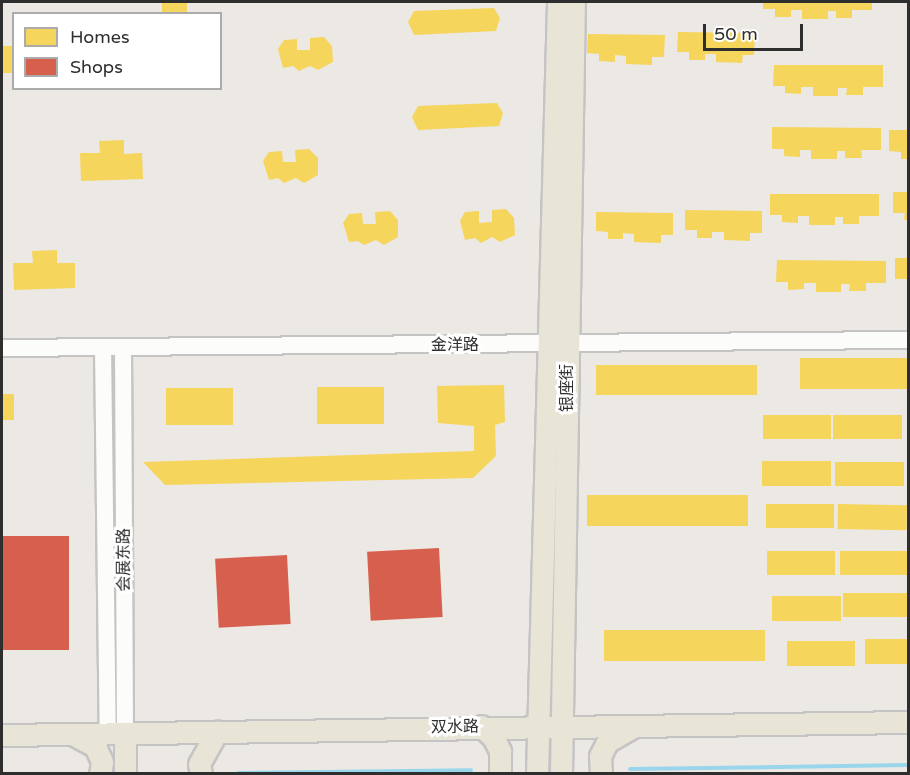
<!DOCTYPE html>
<meta charset="utf-8">
<style>
body{margin:0}
#map{position:relative;width:910px;height:775px;overflow:hidden;background:#ece8e4;font-family:"Varela Round","Noto Sans SC",sans-serif}
div>[style]{position:absolute}
[style*='--x']{left:calc(var(--x)*1px);top:calc(var(--y)*1px);width:calc(var(--w)*1px);rotate:calc(var(--a)*1deg)}
.homes>*{inset:0;background:#f6d55c;transform-origin:0 0}
.shops>*{inset:0;background:#d6604d;transform-origin:0 0}
.stream>*{height:4px;margin:-2px;padding:0 2px;transform-origin:2px;border-radius:2px;background:#99d6ec}
.roads{filter:drop-shadow(2px 0 #c5c4c5) drop-shadow(-2px 0 #c5c4c5) drop-shadow(0 2px #c5c4c5) drop-shadow(0 -2px #c5c4c5)}
.minor>*{height:16px;margin:-8px;padding:0 8px;transform-origin:8px;border-radius:8px;background:#fcfcfb}
.major>*{height:21px;margin:-10.5px;padding:0 10.5px;transform-origin:10.5px;border-radius:10.5px;background:#e8e4d6}
span{translate:-50% -50%;white-space:nowrap;text-align:center;line-height:1.15;-webkit-text-stroke:6px #fff;paint-order:stroke}
.street-label{font-size:16px;color:#2e2e2e}
.frame{position:absolute;inset:0;border:3px solid #2e2e2e;pointer-events:none}
.legend{position:absolute;left:12px;top:12px;width:210px;height:78px;box-sizing:border-box;background:#fff;border:2px solid #ababab;margin:0;padding:8px 10px;list-style:none;font-size:18px;color:#2e2e2e}
.legend li{display:flex;align-items:center;gap:12px;height:30px}
.legend b{width:30px;border:2px solid #ababab}
.scale{position:absolute;left:703px;top:24px;width:100px;height:27px;box-sizing:border-box;border:3px solid #2e2e2e;border-top:0;padding-left:8px;font-size:18px;line-height:21px;white-space:nowrap;color:#2e2e2e;-webkit-text-stroke:4px #fff;paint-order:stroke}
</style>
<div id="map">
<div class="homes">
<div style="left:162px;top:2px;width:25px;height:12px"></div>
<div style="clip-path:polygon(763px 2px,872px 2px,872px 10px,852px 10px,852px 18px,836px 18px,836px 11px,828px 11px,828px 19px,802px 19px,802px 10px,791px 10px,791px 17px,775px 17px,775px 9px,763px 9px)"></div>
<div style="clip-path:polygon(494px 8px,500px 18px,496px 31px,414px 35px,408px 22px,414px 11px)"></div>
<div style="clip-path:polygon(678px 32px,755px 33px,754px 55px,743px 55px,742px 63px,716px 62px,716px 54px,705px 54px,705px 60px,689px 60px,689px 52px,677px 52px)"></div>
<div style="clip-path:polygon(588px 34px,665px 35px,664px 57px,652px 57px,652px 65px,626px 64px,626px 56px,615px 55px,615px 62px,599px 61px,599px 54px,587px 53px)"></div>
<div style="clip-path:polygon(324px 37px,332px 46px,333px 62px,318px 70px,310px 66px,299px 71px,293px 66px,283px 68px,278px 49px,284px 40px,297px 39px,297px 50px,310px 50px,310px 38px)"></div>
<div style="left:14px;top:46px;width:27px;height:12px;rotate:90deg"></div>
<div style="clip-path:polygon(774px 65px,883px 65px,883px 87px,863px 87px,863px 95px,846px 95px,847px 88px,838px 88px,838px 96px,813px 96px,813px 87px,801px 87px,801px 94px,785px 93px,785px 86px,773px 86px)"></div>
<div style="clip-path:polygon(497px 103px,503px 113px,499px 126px,418px 130px,412px 117px,418px 106px)"></div>
<div style="clip-path:polygon(772px 127px,881px 128px,881px 150px,861px 150px,862px 158px,845px 158px,845px 151px,837px 151px,837px 159px,811px 159px,811px 150px,800px 150px,800px 157px,784px 156px,784px 149px,772px 149px)"></div>
<div style="clip-path:polygon(889px 130px,908px 130px,908px 159px,901px 159px,901px 152px,889px 151px)"></div>
<div style="clip-path:polygon(124px 140px,124px 154px,142px 153px,143px 179px,81px 181px,80px 153px,100px 153px,99px 141px)"></div>
<div style="clip-path:polygon(309px 149px,318px 158px,318px 175px,304px 183px,296px 178px,284px 183px,278px 178px,269px 180px,263px 161px,269px 152px,282px 151px,283px 162px,296px 162px,295px 150px)"></div>
<div style="clip-path:polygon(893px 192px,908px 192px,908px 220px,904px 220px,905px 213px,893px 213px)"></div>
<div style="clip-path:polygon(770px 194px,879px 194px,879px 216px,859px 216px,859px 224px,843px 224px,843px 217px,835px 217px,835px 225px,809px 225px,809px 216px,798px 216px,798px 223px,782px 222px,782px 215px,770px 215px)"></div>
<div style="clip-path:polygon(506px 209px,514px 218px,515px 235px,500px 242px,492px 237px,481px 243px,475px 238px,465px 240px,460px 221px,465px 212px,479px 211px,479px 223px,492px 222px,492px 210px)"></div>
<div style="clip-path:polygon(685px 210px,762px 211px,762px 233px,750px 233px,750px 241px,724px 240px,724px 232px,712px 232px,712px 238px,697px 238px,697px 230px,685px 230px)"></div>
<div style="clip-path:polygon(390px 211px,398px 220px,398px 237px,384px 245px,376px 240px,364px 245px,358px 241px,349px 242px,343px 223px,349px 214px,362px 213px,363px 224px,376px 224px,375px 212px)"></div>
<div style="clip-path:polygon(596px 212px,673px 213px,673px 235px,661px 235px,661px 243px,634px 242px,634px 234px,623px 233px,623px 239px,608px 239px,608px 232px,596px 231px)"></div>
<div style="clip-path:polygon(57px 250px,57px 263px,75px 263px,75px 288px,14px 290px,13px 263px,33px 263px,32px 251px)"></div>
<div style="left:895px;top:258px;width:13px;height:21px"></div>
<div style="clip-path:polygon(777px 260px,886px 261px,886px 283px,866px 283px,866px 291px,849px 291px,850px 284px,841px 284px,841px 292px,816px 292px,816px 283px,804px 283px,804px 289px,788px 290px,788px 282px,776px 282px)"></div>
<div style="left:800px;top:358px;width:108px;height:31px"></div>
<div style="left:757px;top:365px;width:30px;height:161px;rotate:90deg"></div>
<div style="clip-path:polygon(504px 385px,505px 422px,495px 425px,496px 456px,473px 478px,165px 485px,143px 462px,474px 451px,474px 426px,438px 423px,437px 386px)"></div>
<div style="left:384px;top:387px;width:37px;height:67px;rotate:90deg"></div>
<div style="left:233px;top:388px;width:37px;height:67px;rotate:90deg"></div>
<div style="left:2px;top:394px;width:12px;height:26px"></div>
<div style="left:763px;top:415px;width:68px;height:24px"></div>
<div style="left:833px;top:415px;width:69px;height:24px"></div>
<div style="left:762px;top:461px;width:69px;height:25px"></div>
<div style="left:835px;top:462px;width:69px;height:24px"></div>
<div style="left:748px;top:495px;width:31px;height:161px;rotate:90deg"></div>
<div style="left:766px;top:504px;width:68px;height:24px"></div>
<div style="left:838px;top:504px;width:69px;height:25px;rotate:1deg"></div>
<div style="left:767px;top:551px;width:68px;height:24px"></div>
<div style="left:840px;top:551px;width:68px;height:24px"></div>
<div style="left:843px;top:593px;width:65px;height:24px"></div>
<div style="left:772px;top:596px;width:69px;height:25px"></div>
<div style="left:765px;top:630px;width:31px;height:161px;rotate:90deg"></div>
<div style="left:865px;top:639px;width:43px;height:25px"></div>
<div style="left:787px;top:641px;width:68px;height:25px"></div>
</div>
<div class="shops">
<div style="left:2px;top:536px;width:67px;height:114px"></div>
<div style="left:439px;top:548px;width:69px;height:72px;rotate:87deg"></div>
<div style="left:287px;top:555px;width:69px;height:72px;rotate:87deg"></div>
</div>
<div class="stream">
<div style="--x:630;--y:769;--w:278;--a:-0.8"></div>
<div style="--x:238;--y:773;--w:233;--a:-0.7"></div>
</div>
<div class="roads">
<div class="minor">
<div style="--x:103;--y:347;--w:388;--a:89.3"></div>
<div style="--x:123;--y:347;--w:387;--a:89.7"></div>
<div style="--x:2;--y:348;--w:906;--a:-0.51"></div>
</div>
<div class="major">
<div style="--x:481;--y:726;--w:16;--a:43"></div>
<div style="--x:493;--y:737;--w:16;--a:63"></div>
<div style="--x:500;--y:751;--w:23;--a:90"></div>
<div style="--x:125;--y:734;--w:40;--a:90"></div>
<div style="--x:2;--y:735;--w:906;--a:-0.82"></div>
<div style="--x:76;--y:736;--w:21;--a:28"></div>
<div style="--x:95;--y:746;--w:17;--a:66"></div>
<div style="--x:102;--y:762;--w:12;--a:99"></div>
<div style="--x:201;--y:774;--w:10;--a:-101"></div>
<div style="--x:199;--y:764;--w:37;--a:-61"></div>
<div style="--x:537;--y:774;--w:772;--a:-88.44"></div>
<div style="--x:561;--y:774;--w:772;--a:-89.04"></div>
<div style="--x:601;--y:774;--w:18;--a:-93"></div>
<div style="--x:600;--y:756;--w:16;--a:-63"></div>
<div style="--x:607;--y:742;--w:30;--a:-30"></div>
</div>
</div>
<div class="street-label">
<span style="left:455px;top:345px">金洋路</span>
<span style="left:567px;top:388px;rotate:-90deg">银座街</span>
<span style="left:124px;top:560px;rotate:-90deg">会展东路</span>
<span style="left:455px;top:727px;rotate:-1deg">双水路</span>
</div>
<div class="frame"></div>
<ul class="legend">
<li><b style="height:16px;background:#f6d55c"></b>Homes</li>
<li><b style="height:16px;background:#d6604d"></b>Shops</li>
</ul>
<div class="scale">50 m</div>
</div>
